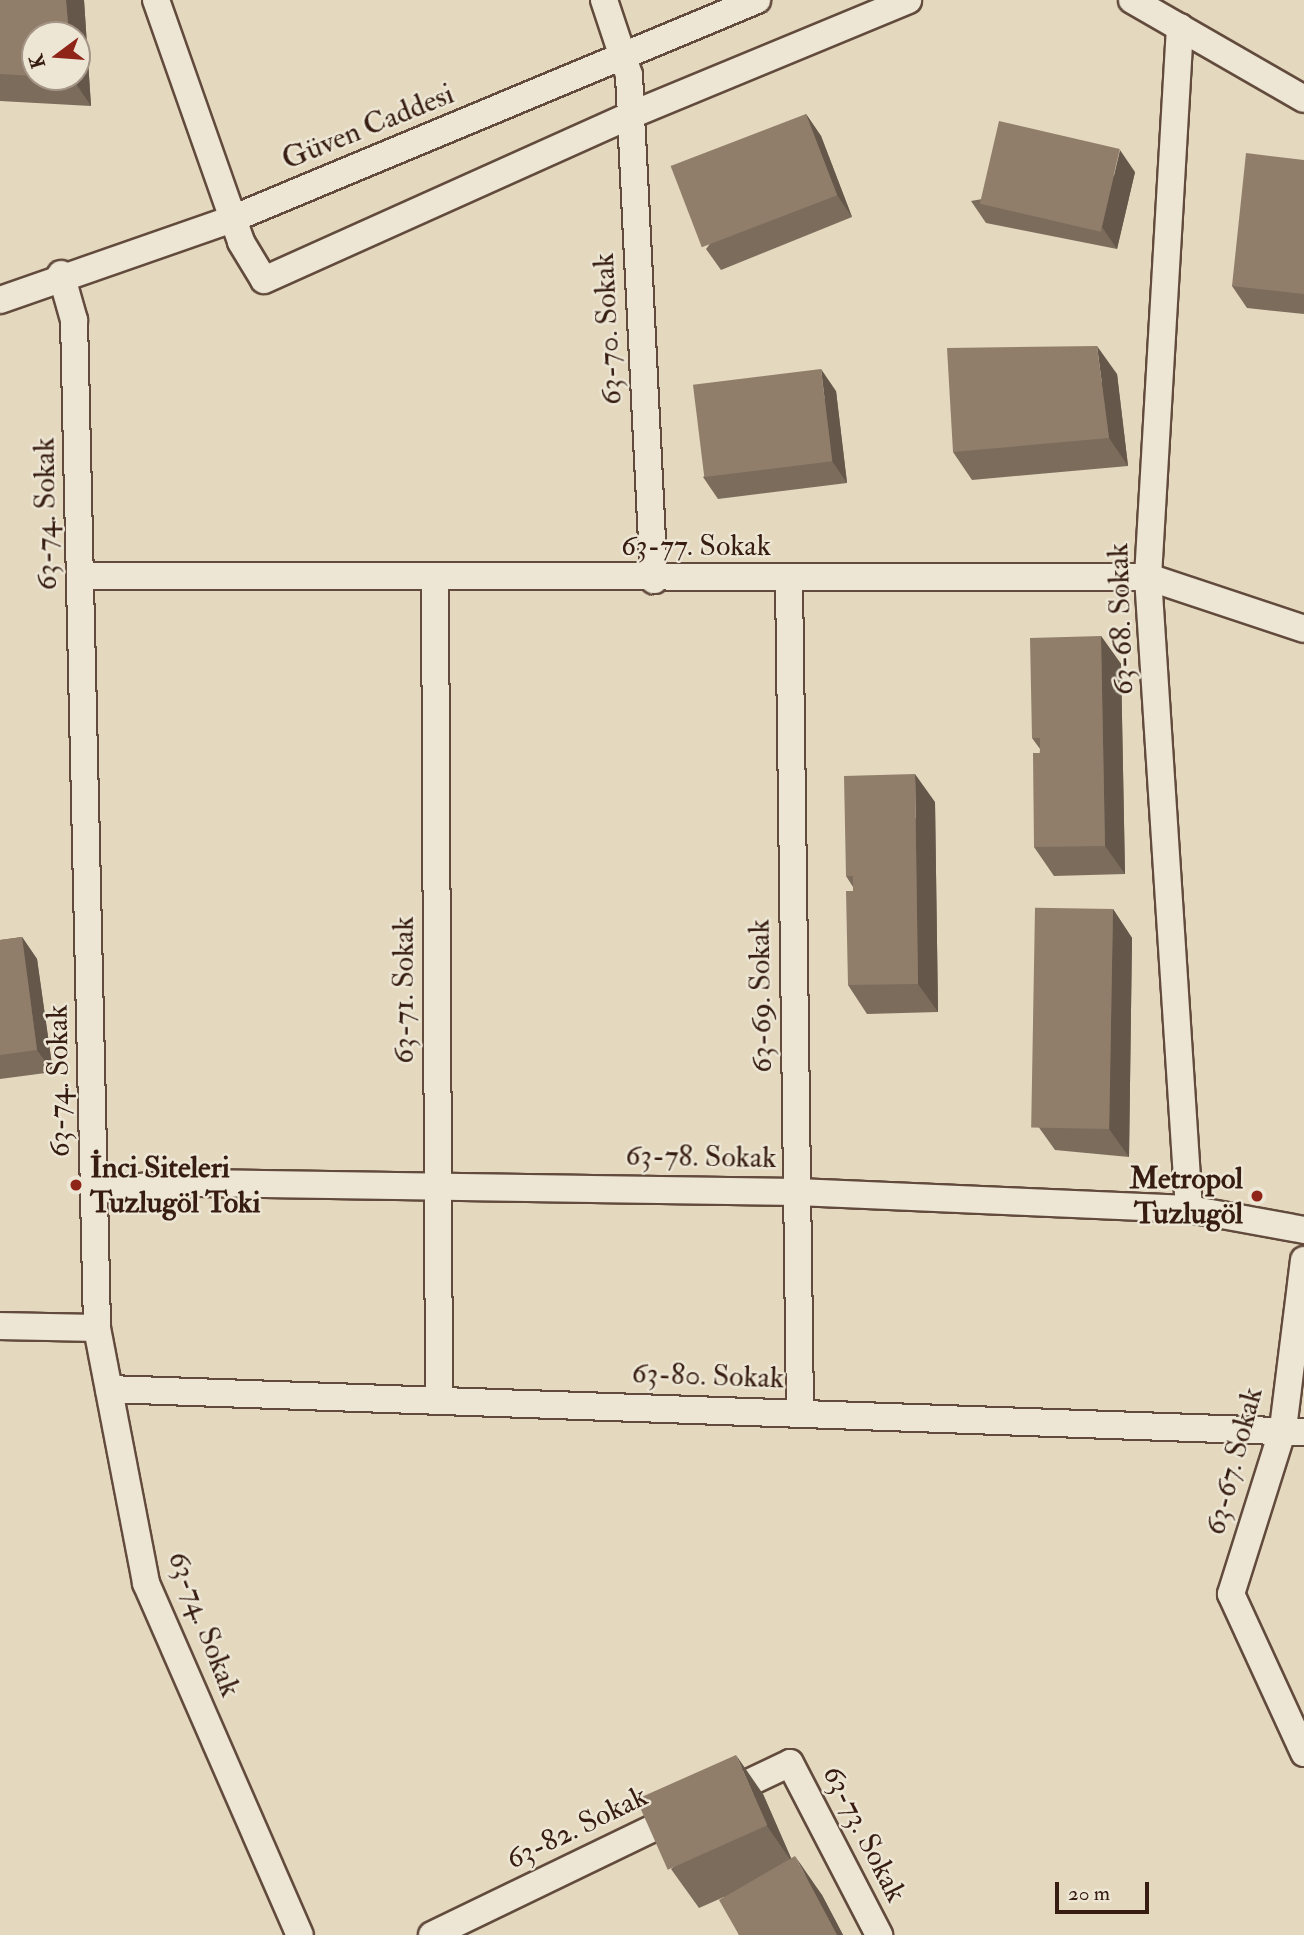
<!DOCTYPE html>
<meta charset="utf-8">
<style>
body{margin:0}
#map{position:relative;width:1304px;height:1935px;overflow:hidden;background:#e4d8bf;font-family:"IM FELL Double Pica",serif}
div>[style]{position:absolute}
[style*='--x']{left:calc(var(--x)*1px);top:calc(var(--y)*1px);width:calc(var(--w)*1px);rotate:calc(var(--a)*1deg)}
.roads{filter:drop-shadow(2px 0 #624b3c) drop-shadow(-2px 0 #624b3c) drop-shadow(0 2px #624b3c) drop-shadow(0 -2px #624b3c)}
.street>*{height:26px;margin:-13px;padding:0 13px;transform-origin:13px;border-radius:13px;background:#ede6d5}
.wall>*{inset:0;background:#7c6c5c}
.shaded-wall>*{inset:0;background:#65584b}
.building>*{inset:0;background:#907e6b;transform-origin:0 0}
.dots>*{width:19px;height:19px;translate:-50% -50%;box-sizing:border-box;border:4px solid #ede6d5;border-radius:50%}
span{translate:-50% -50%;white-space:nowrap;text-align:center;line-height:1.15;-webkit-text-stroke:5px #ede6d5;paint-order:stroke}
.street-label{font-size:30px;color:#361c11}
.poi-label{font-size:30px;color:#361c11;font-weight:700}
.left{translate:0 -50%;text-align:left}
.right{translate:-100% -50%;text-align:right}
.north{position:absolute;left:21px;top:21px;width:70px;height:70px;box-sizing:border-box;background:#ede6d5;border:2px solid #a49587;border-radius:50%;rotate:254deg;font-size:19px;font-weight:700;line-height:28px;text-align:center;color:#361c11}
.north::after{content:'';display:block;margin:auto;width:24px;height:32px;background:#8f2418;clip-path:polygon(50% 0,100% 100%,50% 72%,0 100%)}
.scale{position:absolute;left:1055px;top:1882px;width:94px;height:32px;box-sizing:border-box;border:4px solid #361c11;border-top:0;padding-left:9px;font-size:21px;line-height:24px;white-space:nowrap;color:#361c11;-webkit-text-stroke:5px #ede6d5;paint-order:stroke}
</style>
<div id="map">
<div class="roads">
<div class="street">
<div style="--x:156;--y:0;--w:256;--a:70.6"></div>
<div style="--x:241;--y:242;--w:44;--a:58.8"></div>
<div style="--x:264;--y:280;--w:402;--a:-24.2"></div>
<div style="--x:631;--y:115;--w:300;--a:-22.5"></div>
<div style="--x:604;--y:0;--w:79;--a:71.6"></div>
<div style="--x:629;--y:75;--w:506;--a:87.17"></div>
<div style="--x:1132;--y:0;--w:198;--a:29.9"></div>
<div style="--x:1180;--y:27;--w:551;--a:93.33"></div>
<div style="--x:1148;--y:577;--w:633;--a:86.29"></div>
<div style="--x:61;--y:274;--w:48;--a:74.2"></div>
<div style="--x:74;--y:320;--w:1008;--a:88.69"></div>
<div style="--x:97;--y:1328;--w:260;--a:79.1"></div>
<div style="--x:146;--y:1583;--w:384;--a:66.4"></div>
<div style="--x:0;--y:300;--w:246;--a:-19.2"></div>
<div style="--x:232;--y:219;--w:569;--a:-22.64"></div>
<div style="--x:80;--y:576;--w:1068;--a:0.05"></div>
<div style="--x:1148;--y:577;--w:164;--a:18.4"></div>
<div style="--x:435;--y:579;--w:821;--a:89.72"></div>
<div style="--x:789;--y:580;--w:832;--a:89.24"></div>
<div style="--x:95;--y:1190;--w:103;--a:-3.9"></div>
<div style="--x:198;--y:1183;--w:599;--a:0.86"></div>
<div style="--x:797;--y:1192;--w:392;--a:2.5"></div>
<div style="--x:1189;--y:1209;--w:117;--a:10.3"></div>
<div style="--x:1304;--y:1260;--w:170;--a:97.1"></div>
<div style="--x:1283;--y:1429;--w:173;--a:107.5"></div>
<div style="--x:1231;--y:1594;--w:175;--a:65.3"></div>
<div style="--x:0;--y:1326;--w:97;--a:1.2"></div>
<div style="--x:109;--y:1389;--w:1196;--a:2.06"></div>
<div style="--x:723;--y:1795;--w:74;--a:-25.5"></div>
<div style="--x:790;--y:1763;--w:194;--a:62.6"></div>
<div style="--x:432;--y:1935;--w:278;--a:-25.8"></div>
</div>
</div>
<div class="wall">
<div style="clip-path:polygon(evenodd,0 0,84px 0,91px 106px,0 101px,0 0,35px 35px,77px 77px,35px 77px,35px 35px)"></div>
<div style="clip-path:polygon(806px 114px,821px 136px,852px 217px,721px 270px,706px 249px)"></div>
<div style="clip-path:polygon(1304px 160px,1304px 314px,1247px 308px,1232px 286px)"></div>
<div style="clip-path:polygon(1135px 172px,1117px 249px,986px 223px,971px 201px)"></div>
<div style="clip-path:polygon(1117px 374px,1128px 466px,972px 480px,953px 452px)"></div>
<div style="clip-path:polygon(836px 391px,847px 483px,718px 499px,703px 477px)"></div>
<div style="clip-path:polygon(1101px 636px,1121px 664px,1125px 874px,1054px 876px,1034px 847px,1040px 749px,1032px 738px)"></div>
<div style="clip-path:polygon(935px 802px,938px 1012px,867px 1014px,848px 985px,853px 891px,853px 887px,846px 876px)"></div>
<div style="clip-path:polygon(1113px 909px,1132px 938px,1129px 1157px,1055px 1150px,1035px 1122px)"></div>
<div style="clip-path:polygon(22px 937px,37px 959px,53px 1072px,0 1079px,0 940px)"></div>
<div style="clip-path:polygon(763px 1794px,791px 1858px,822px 1895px,843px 1935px,739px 1935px,724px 1897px,699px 1908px,671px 1869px)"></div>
</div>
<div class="shaded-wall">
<div style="clip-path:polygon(66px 0,84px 0,91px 106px,72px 78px,77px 77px,77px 35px,69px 35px)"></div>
<div style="clip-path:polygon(806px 114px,821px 136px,852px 217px,837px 195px)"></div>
<div style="clip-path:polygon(1120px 150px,1135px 172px,1117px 249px,1102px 227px)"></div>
<div style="clip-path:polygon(1097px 346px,1117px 374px,1128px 466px,1109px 438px)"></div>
<div style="clip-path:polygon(821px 369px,836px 391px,847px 483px,832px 461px)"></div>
<div style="clip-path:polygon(1101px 636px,1121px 664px,1125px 874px,1105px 846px)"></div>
<div style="clip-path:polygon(915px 774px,935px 802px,938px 1012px,918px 984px)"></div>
<div style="clip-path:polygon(1113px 909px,1132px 938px,1129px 1157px,1109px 1129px)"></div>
<div style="clip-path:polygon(22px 937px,37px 959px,53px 1072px,37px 1050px)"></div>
<div style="clip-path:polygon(736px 1755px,763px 1794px,794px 1865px,767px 1826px)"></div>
<div style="clip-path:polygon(795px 1856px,822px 1895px,843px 1935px,837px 1935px)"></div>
</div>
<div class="building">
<div style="clip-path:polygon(0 0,66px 0,69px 35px,35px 35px,35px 76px,0 74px)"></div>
<div style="left:806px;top:114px;width:87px;height:145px;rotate:69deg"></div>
<div style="left:999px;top:121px;width:124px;height:85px;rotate:13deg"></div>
<div style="clip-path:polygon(1246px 153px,1304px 160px,1304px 294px,1232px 286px)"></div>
<div style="clip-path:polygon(1097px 346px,1109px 438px,953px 452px,947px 348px)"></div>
<div style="left:821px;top:369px;width:93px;height:129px;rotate:83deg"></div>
<div style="clip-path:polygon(1101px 636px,1105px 846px,1034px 847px,1033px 753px,1040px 753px,1040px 738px,1032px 738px,1030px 638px)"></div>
<div style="clip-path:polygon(915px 774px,918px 984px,848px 985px,846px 891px,853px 891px,853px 876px,846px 876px,844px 776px)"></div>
<div style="left:1113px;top:909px;width:220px;height:78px;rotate:91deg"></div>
<div style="clip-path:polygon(22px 937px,37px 1050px,0 1055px,0 940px)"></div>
<div style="left:736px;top:1755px;width:77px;height:109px;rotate:66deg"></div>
<div style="clip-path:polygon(795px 1856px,837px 1935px,739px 1935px,719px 1900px)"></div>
</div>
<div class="dots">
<div style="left:76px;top:1185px;background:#8f2418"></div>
<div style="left:1257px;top:1196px;background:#8f2418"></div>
</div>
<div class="street-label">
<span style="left:368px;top:127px;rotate:-22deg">Güven Caddesi</span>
<span style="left:608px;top:329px;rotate:-93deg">63-70. Sokak</span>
<span style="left:46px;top:514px;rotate:-91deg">63-74. Sokak</span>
<span style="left:696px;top:546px">63-77. Sokak</span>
<span style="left:1121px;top:619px;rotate:-92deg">63-68. Sokak</span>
<span style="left:404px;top:990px;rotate:-90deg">63-71. Sokak</span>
<span style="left:761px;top:996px;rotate:-91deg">63-69. Sokak</span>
<span style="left:59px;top:1081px;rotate:-91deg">63-74. Sokak</span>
<span style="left:701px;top:1157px;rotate:1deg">63-78. Sokak</span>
<span style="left:708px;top:1376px;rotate:2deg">63-80. Sokak</span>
<span style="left:1234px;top:1461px;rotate:-75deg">63-67. Sokak</span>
<span style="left:204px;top:1624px;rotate:69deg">63-74. Sokak</span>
<span style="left:577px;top:1828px;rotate:-26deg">63-82. Sokak</span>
<span style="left:864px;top:1834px;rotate:63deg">63-73. Sokak</span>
</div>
<div class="poi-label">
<span class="left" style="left:90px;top:1185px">İnci Siteleri<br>Tuzlugöl Toki</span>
<span class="right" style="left:1243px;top:1196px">Metropol<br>Tuzlugöl</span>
</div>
<div class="north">K</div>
<div class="scale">20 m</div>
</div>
